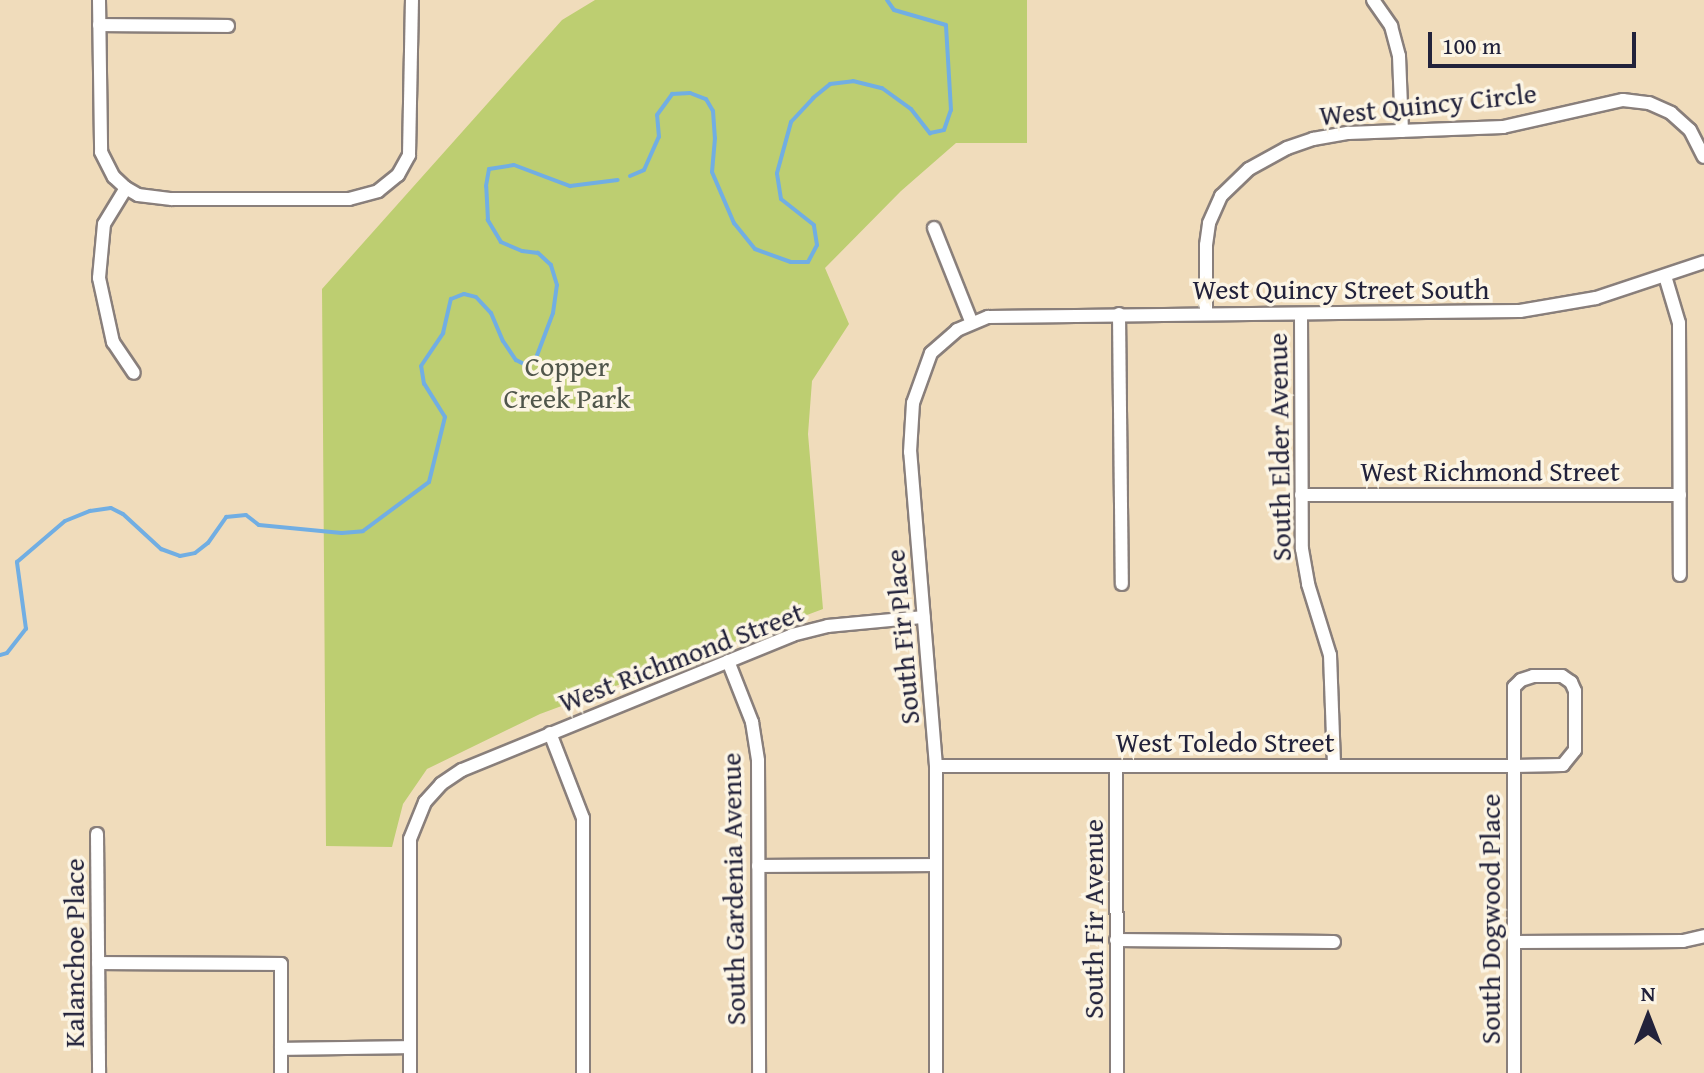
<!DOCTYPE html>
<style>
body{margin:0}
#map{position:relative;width:1704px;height:1073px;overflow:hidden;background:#f0dcbb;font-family:"Gentium Book Plus",serif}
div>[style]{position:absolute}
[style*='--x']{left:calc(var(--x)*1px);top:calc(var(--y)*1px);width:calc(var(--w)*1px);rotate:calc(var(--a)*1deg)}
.green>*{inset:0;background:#bdce71}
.stream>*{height:4px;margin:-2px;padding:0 2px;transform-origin:2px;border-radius:2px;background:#71aee3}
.roads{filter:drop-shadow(2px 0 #897f7b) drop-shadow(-2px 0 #897f7b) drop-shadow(0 2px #897f7b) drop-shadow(0 -2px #897f7b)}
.street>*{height:12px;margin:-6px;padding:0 6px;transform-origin:6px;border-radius:6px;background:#fff}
span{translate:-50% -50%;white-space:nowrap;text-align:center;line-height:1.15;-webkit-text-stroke:7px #fcf5e5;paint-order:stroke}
.street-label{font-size:28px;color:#22223b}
.park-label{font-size:28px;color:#50564b}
.north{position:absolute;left:1608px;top:977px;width:80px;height:80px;-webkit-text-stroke:6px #fcf5e5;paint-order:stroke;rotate:0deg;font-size:22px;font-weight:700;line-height:32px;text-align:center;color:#22223b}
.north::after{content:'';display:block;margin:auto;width:28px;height:36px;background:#22223b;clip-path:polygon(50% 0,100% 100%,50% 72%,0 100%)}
.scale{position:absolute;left:1428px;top:32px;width:208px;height:36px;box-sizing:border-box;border:4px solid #22223b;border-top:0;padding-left:10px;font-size:24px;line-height:28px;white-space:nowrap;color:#22223b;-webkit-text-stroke:6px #fcf5e5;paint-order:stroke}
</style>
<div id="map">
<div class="green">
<div style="clip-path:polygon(595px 0,1027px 0,1027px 143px,956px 143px,901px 191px,825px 268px,849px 324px,812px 381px,808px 434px,823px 609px,540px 714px,427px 769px,403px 804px,392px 847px,326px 846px,322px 289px,562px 20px)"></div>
</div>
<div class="stream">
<div style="--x:630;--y:176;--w:15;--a:-23"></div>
<div style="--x:644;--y:170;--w:36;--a:-66"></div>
<div style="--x:659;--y:137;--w:22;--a:-95"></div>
<div style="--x:657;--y:115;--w:26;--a:-54"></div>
<div style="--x:672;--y:94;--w:18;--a:-3"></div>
<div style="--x:690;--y:93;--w:17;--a:21"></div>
<div style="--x:706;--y:99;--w:14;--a:60"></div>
<div style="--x:713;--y:111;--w:27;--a:86"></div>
<div style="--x:715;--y:138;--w:34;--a:95"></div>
<div style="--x:712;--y:172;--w:56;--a:66.7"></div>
<div style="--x:734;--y:223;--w:33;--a:51"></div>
<div style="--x:755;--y:249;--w:38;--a:20"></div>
<div style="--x:791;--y:262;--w:17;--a:0"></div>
<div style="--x:808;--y:262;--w:19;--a:-62"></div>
<div style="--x:817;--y:245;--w:20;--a:-99"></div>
<div style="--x:814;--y:225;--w:42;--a:-141.8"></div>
<div style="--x:781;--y:199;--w:26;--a:-99"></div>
<div style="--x:777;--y:173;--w:53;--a:-74.6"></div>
<div style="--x:791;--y:122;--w:33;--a:-47"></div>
<div style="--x:813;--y:98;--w:22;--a:-39"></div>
<div style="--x:830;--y:84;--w:23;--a:-7"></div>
<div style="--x:853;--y:81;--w:30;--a:14"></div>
<div style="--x:882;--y:88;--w:36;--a:36"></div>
<div style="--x:911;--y:109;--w:31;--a:52"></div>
<div style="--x:930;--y:133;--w:14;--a:-12"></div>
<div style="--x:944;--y:130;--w:21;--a:-71"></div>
<div style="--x:951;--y:110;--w:85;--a:-93.4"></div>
<div style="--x:946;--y:25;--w:54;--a:-163.9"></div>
<div style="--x:894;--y:10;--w:12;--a:-125"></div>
<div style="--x:0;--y:655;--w:7;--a:-16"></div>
<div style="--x:7;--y:653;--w:31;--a:-52"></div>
<div style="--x:26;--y:629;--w:68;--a:-97.7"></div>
<div style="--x:17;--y:562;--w:63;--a:-40.5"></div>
<div style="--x:65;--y:521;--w:27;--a:-22"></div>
<div style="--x:90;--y:511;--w:21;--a:-8"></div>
<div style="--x:111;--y:508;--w:13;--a:27"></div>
<div style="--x:123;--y:514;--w:52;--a:42.6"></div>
<div style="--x:161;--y:549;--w:20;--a:20"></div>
<div style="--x:180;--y:556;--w:15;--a:-11"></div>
<div style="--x:195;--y:553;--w:16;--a:-38"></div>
<div style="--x:208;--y:543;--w:32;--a:-55"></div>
<div style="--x:226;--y:517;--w:20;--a:-6"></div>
<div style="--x:246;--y:515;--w:16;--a:38"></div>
<div style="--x:259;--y:525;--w:83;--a:5.5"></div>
<div style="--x:342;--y:533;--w:21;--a:-5"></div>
<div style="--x:363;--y:531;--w:82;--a:-36.6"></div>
<div style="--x:429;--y:482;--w:67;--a:-76.2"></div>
<div style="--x:445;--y:417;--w:39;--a:-122"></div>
<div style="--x:424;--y:384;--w:18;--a:-99"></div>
<div style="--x:421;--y:366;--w:40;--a:-56"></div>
<div style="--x:443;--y:333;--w:35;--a:-77"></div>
<div style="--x:451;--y:299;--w:14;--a:-21"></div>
<div style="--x:464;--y:294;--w:12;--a:14"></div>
<div style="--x:476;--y:297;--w:22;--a:47"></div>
<div style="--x:491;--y:313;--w:30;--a:67"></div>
<div style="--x:503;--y:341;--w:23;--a:56"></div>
<div style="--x:516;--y:360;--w:13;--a:27"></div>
<div style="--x:528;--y:366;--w:11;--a:-45"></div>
<div style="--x:536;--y:358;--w:48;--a:-69.3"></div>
<div style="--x:553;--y:313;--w:28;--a:-82"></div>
<div style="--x:557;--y:285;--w:21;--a:-107"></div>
<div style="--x:551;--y:265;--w:18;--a:-137"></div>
<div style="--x:538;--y:253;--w:16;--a:-173"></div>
<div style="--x:522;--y:251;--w:23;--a:-157"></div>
<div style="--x:501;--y:242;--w:26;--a:-121"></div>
<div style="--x:488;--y:220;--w:34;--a:-93"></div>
<div style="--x:486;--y:186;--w:17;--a:-80"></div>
<div style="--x:489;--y:169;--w:25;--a:-9"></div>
<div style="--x:514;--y:165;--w:60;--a:20.6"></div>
<div style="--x:570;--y:186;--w:48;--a:-7.1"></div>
</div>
<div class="roads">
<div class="street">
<div style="--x:99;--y:0;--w:152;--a:89.2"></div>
<div style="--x:101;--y:152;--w:28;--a:63"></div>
<div style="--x:114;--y:177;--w:16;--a:43"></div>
<div style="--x:126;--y:188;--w:42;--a:121.4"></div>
<div style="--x:104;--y:224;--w:54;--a:95.3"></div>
<div style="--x:99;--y:278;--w:66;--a:77.7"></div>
<div style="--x:113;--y:342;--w:37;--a:56"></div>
<div style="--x:1373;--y:0;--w:32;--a:55"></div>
<div style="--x:1391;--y:26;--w:31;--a:75"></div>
<div style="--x:1399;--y:56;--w:75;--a:87.7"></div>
<div style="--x:99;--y:25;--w:129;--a:0.4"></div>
<div style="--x:126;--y:188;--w:14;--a:30"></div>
<div style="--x:138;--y:195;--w:34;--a:7"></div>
<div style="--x:172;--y:199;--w:177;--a:0"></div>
<div style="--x:349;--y:199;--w:30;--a:-15"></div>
<div style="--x:378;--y:191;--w:26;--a:-39"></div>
<div style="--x:398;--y:175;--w:23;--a:-61"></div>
<div style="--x:409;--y:155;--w:155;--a:-88.9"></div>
<div style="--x:934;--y:228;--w:100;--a:68.3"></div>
<div style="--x:1665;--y:276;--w:49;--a:73.4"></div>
<div style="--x:1679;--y:323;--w:252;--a:89.8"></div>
<div style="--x:1119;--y:314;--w:270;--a:89.4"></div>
<div style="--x:1206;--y:314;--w:69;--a:-90"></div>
<div style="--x:1206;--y:245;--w:22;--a:-82"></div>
<div style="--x:1209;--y:223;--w:30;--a:-66"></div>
<div style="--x:1221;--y:196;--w:39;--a:-44"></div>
<div style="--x:1249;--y:169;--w:43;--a:-28.9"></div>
<div style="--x:1287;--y:148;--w:28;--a:-19"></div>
<div style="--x:1313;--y:139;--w:36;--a:-10"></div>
<div style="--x:1348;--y:133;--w:155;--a:-2.2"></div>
<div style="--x:1503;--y:127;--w:123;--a:-12.7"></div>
<div style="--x:1623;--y:100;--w:26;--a:7"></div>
<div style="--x:1649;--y:103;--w:24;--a:24"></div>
<div style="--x:1671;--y:113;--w:25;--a:42"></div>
<div style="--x:1690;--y:130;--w:30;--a:63"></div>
<div style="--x:1301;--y:314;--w:235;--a:89.8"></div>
<div style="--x:1302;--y:549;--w:36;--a:80"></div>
<div style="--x:1308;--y:584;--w:74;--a:72.8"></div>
<div style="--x:1330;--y:655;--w:111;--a:87.9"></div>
<div style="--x:1301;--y:495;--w:379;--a:0"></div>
<div style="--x:728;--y:661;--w:66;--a:68.5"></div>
<div style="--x:752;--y:722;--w:39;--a:81"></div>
<div style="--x:758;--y:761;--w:312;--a:89.8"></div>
<div style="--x:1533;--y:676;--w:29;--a:0"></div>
<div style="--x:1562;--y:676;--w:11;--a:34"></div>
<div style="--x:1571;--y:682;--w:10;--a:66"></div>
<div style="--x:1575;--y:691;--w:59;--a:90"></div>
<div style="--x:1575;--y:750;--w:19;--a:129"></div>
<div style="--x:1563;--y:765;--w:49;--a:178.8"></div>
<div style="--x:1514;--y:766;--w:79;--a:-90"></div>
<div style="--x:1514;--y:687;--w:10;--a:-45"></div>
<div style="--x:1521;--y:680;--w:13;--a:-18"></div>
<div style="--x:550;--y:733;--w:91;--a:68.8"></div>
<div style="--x:583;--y:818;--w:255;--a:90"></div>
<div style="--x:936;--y:766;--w:578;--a:0"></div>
<div style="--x:1514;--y:766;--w:307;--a:90"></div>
<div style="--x:1116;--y:766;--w:307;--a:89.8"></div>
<div style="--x:97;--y:834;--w:239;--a:89.5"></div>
<div style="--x:758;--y:866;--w:178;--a:-0.3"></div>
<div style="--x:1116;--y:940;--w:218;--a:0.5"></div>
<div style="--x:1515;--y:942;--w:168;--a:-0.3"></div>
<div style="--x:1683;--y:941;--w:22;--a:-13"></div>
<div style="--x:98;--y:963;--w:183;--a:0.3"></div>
<div style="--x:281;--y:964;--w:109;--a:90"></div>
<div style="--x:281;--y:1049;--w:129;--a:-0.9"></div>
<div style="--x:410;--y:1073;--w:234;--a:-90"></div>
<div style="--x:410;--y:839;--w:40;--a:-68"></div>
<div style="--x:425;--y:802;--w:24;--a:-48"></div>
<div style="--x:441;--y:784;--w:25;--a:-34"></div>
<div style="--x:462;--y:770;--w:357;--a:-22.2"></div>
<div style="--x:792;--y:635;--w:37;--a:-14"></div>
<div style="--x:828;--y:626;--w:96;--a:-5.4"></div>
<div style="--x:936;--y:1073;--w:307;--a:-90"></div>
<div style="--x:936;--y:766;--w:315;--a:-94.7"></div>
<div style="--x:910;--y:452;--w:49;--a:-86.5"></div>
<div style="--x:913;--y:403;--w:53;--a:-70.2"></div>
<div style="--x:931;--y:353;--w:35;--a:-41"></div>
<div style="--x:957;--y:330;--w:34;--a:-23"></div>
<div style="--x:988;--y:317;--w:532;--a:-0.65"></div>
<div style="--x:1520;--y:311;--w:77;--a:-9.7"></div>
<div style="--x:1596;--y:298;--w:114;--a:-18.4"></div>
</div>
</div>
<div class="street-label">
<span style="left:1428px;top:104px;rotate:-6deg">West Quincy Circle</span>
<span style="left:1341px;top:289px">West Quincy Street South</span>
<span style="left:1279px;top:447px;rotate:-91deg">South Elder Avenue</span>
<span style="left:1490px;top:471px">West Richmond Street</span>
<span style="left:902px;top:637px;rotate:-95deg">South Fir Place</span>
<span style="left:681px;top:657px;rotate:-21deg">West Richmond Street</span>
<span style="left:1225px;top:742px">West Toledo Street</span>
<span style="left:733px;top:889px;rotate:-91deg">South Gardenia Avenue</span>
<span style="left:1093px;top:919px;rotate:-90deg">South Fir Avenue</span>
<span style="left:1490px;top:919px;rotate:-90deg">South Dogwood Place</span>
<span style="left:74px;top:953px;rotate:-90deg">Kalanchoe Place</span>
</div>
<div class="park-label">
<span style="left:567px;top:382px">Copper<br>Creek Park</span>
</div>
<div class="north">N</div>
<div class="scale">100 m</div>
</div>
